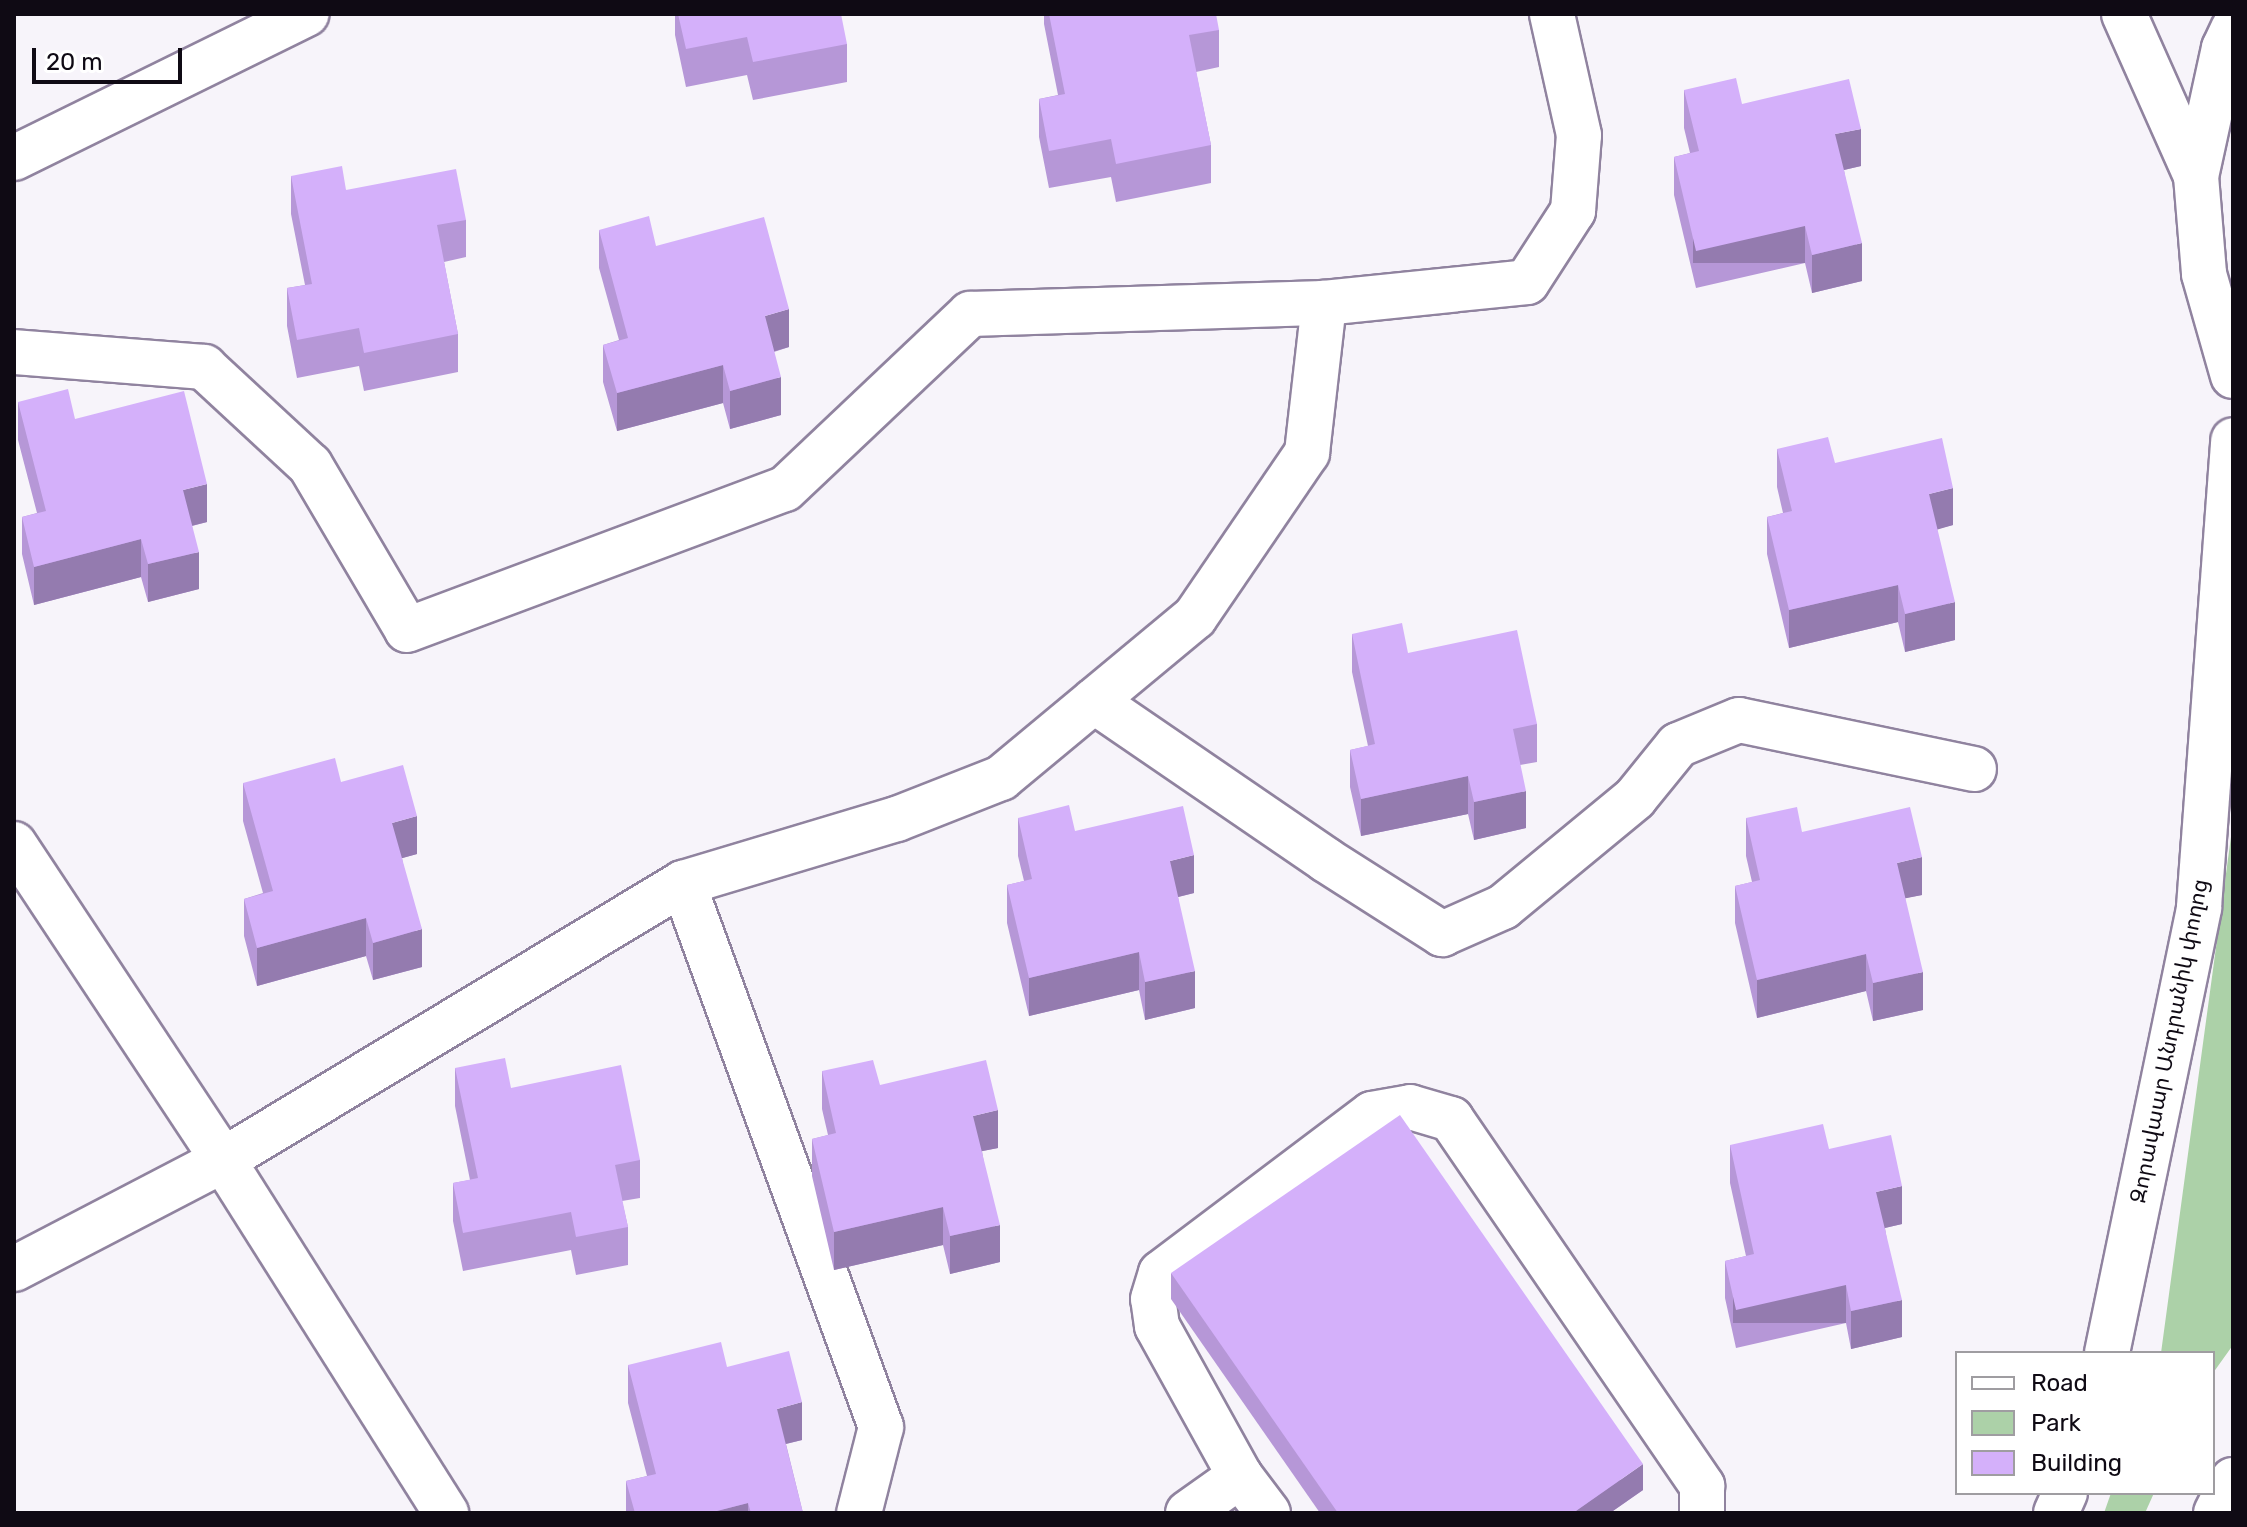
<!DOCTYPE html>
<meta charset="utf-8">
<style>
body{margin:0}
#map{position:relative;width:2247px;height:1527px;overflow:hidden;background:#f7f4fa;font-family:Rubik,"Noto Sans Armenian",sans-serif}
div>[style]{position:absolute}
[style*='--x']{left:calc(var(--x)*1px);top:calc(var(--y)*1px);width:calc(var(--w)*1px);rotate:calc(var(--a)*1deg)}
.green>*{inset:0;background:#acd1a8}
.roads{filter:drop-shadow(2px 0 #90839f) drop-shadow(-2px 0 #90839f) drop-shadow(0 2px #90839f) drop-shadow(0 -2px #90839f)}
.minor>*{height:44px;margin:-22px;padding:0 22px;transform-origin:22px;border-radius:22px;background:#fff}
.wall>*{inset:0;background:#b697d7}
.shaded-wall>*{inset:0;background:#947baf;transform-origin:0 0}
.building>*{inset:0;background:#d4b0fa}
span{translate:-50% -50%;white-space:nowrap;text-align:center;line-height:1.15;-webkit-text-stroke:7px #fff;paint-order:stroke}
.street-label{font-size:22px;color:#0f0a14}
.frame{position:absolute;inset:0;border:16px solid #0f0a14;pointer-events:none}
.legend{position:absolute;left:1955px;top:1351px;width:260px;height:144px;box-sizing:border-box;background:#fff;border:2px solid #9f9da1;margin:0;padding:10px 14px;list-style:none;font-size:24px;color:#0f0a14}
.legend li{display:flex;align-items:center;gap:16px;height:40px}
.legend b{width:40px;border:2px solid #9f9da1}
.scale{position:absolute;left:32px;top:48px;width:150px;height:36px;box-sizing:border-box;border:4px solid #0f0a14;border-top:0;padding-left:10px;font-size:24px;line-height:28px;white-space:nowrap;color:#0f0a14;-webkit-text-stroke:6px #fff;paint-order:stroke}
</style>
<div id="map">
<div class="green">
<div style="clip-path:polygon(2233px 822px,2233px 1345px,2213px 1373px,2213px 1353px,2161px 1353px)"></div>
<div style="clip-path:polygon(2111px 1493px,2154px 1493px,2145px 1513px,2104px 1513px)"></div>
</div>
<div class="roads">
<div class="minor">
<div style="--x:2124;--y:14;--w:177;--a:66"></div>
<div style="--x:2233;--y:29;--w:21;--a:115"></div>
<div style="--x:2224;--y:48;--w:131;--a:102.3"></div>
<div style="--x:2196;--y:176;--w:98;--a:85.3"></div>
<div style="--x:2204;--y:274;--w:106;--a:74.1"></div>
<div style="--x:14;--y:158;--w:326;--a:-26.2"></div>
<div style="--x:14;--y:352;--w:191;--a:4.5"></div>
<div style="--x:204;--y:367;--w:144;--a:42.8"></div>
<div style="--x:310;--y:465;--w:191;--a:59.5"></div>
<div style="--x:407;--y:630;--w:403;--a:-20.5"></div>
<div style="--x:785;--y:489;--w:255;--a:-43.4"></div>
<div style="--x:970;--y:314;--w:354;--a:-1.8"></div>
<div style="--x:1324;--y:303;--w:204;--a:-5.9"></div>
<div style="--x:1527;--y:282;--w:85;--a:-57.1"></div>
<div style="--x:1573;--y:211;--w:76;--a:-85.5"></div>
<div style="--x:1579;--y:135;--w:124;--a:-102.6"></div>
<div style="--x:1094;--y:701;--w:281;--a:34.4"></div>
<div style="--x:1326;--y:860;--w:138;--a:32.5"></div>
<div style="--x:1442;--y:934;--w:67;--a:-23.9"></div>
<div style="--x:1503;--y:907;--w:171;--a:-39.5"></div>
<div style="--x:1635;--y:798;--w:68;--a:-50.9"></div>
<div style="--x:1678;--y:745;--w:66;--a:-22.3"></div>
<div style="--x:1739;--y:720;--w:240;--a:11.8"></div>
<div style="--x:14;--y:844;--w:379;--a:56.5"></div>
<div style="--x:223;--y:1160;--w:418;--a:57.7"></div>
<div style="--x:683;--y:883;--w:579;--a:70"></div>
<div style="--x:881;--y:1427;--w:89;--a:104.3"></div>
<div style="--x:14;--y:1269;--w:236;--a:-27.5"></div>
<div style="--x:223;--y:1160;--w:537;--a:-31.06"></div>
<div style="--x:683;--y:883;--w:223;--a:-16.7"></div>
<div style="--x:897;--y:819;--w:112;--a:-21.5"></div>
<div style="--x:1001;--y:778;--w:252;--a:-39.7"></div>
<div style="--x:1195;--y:617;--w:199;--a:-55.7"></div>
<div style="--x:1307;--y:453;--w:151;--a:-83.5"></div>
<div style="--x:2107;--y:1353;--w:455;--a:-78.3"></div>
<div style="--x:2199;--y:907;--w:468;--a:-85.8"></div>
<div style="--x:1188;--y:1513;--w:64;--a:-35.4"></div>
<div style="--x:1268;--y:1513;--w:46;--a:-127.1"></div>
<div style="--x:1240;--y:1476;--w:171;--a:-119"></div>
<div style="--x:1157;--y:1326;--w:27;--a:-98"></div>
<div style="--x:1153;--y:1299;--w:27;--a:-73"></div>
<div style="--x:1161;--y:1273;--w:264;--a:-37"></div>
<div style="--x:1372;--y:1114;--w:39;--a:-10"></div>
<div style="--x:1410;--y:1107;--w:43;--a:16.3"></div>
<div style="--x:1451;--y:1119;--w:445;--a:55.6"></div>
<div style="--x:1702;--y:1486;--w:27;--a:90"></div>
<div style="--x:2056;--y:1513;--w:22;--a:-66"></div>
<div style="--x:2216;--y:1513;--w:37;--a:-63"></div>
</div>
</div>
<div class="wall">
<div style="clip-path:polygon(675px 14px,847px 44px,847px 82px,753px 100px,747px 75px,686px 87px,675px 35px)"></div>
<div style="clip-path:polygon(1044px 14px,1219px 30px,1219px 67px,1196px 72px,1211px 145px,1211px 183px,1116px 202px,1111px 177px,1049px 188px,1039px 137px,1039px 99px,1058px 95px,1044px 24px)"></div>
<div style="clip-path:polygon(1684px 90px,1742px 104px,1861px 166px,1844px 170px,1862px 281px,1812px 293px,1805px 263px,1696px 288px,1674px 195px,1674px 157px,1690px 153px,1684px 128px)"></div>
<div style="clip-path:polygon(291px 176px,466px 220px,466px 257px,444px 262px,458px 334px,458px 372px,364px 391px,359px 366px,297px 378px,287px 326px,287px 288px,305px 285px,291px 214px)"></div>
<div style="clip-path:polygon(599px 230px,656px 246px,789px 347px,774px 352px,781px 415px,730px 429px,723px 403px,617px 431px,603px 382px,603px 345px,619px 340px,599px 268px)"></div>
<div style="clip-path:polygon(18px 402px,75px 419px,207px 522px,192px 526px,199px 589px,148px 602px,141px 577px,34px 605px,22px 554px,22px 517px,37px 513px,18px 440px)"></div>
<div style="clip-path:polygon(1777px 449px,1835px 463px,1953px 525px,1937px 529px,1955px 640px,1905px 652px,1898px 622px,1789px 648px,1767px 554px,1767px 517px,1783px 513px,1777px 487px)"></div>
<div style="clip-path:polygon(1352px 634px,1408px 653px,1537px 724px,1537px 762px,1520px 765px,1526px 828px,1474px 840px,1468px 814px,1361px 836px,1350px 787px,1350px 750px,1368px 746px,1352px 672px)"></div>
<div style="clip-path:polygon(341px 782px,417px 854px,402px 858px,422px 967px,373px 980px,366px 956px,257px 986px,244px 936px,244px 899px,263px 893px,243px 821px,243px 783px)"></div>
<div style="clip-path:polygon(1018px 818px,1075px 831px,1194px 893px,1178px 897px,1195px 1008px,1145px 1020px,1139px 990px,1029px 1016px,1007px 923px,1007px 885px,1024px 881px,1018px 856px)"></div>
<div style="clip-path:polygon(1746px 818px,1802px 832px,1922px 895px,1905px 898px,1923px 1010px,1873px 1021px,1866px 991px,1757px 1018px,1735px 923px,1735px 886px,1752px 882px,1746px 856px)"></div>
<div style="clip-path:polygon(455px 1068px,511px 1088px,640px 1160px,640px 1198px,622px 1201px,628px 1227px,628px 1265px,576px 1275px,571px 1250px,463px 1271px,453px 1221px,453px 1183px,470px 1180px,455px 1106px)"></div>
<div style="clip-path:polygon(822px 1071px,880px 1085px,998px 1148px,982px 1151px,1000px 1262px,950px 1274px,943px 1245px,834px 1270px,812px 1176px,812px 1139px,828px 1135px,822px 1109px)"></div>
<div style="clip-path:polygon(1730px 1145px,1829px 1149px,1902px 1224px,1885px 1228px,1902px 1337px,1851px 1349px,1846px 1323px,1736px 1348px,1725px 1298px,1725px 1261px,1746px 1256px,1730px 1183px)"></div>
<div style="clip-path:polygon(1171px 1273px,1643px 1490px,1610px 1513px,1320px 1513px,1171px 1299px)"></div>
<div style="clip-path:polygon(628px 1365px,727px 1367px,802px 1440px,786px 1444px,803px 1513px,626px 1513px,626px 1481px,647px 1476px,628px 1403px)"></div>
</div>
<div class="shaded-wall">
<div style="clip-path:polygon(1861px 129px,1861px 166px,1835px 172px,1835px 134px)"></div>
<div style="left:1805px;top:226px;width:37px;height:112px;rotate:90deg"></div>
<div style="clip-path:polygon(1862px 243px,1862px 281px,1812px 293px,1812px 255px)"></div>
<div style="clip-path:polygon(789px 309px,789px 347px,765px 354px,765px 316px)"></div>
<div style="clip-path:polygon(723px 365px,723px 403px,617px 431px,617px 393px)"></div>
<div style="clip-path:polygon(781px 377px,781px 415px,730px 429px,730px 391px)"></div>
<div style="clip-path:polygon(207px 484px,207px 522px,183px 528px,183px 490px)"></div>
<div style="clip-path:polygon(1953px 488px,1953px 525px,1929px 532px,1929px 494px)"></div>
<div style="clip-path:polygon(141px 539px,141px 577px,34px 605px,34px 567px)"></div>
<div style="clip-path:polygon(199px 552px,199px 589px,148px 602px,148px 564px)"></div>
<div style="clip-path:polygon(1898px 585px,1898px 622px,1789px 648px,1789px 610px)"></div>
<div style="clip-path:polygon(1955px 602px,1955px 640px,1905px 652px,1905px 614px)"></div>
<div style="clip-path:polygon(1468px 776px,1468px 814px,1361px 836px,1361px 799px)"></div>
<div style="clip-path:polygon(1526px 791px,1526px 828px,1474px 840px,1474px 802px)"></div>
<div style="clip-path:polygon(417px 816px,417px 854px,392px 861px,392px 823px)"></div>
<div style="clip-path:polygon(1194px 855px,1194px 893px,1170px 899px,1170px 861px)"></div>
<div style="clip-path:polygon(1922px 857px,1922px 895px,1897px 900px,1897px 863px)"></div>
<div style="clip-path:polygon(366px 918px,366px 956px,257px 986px,257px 948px)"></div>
<div style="clip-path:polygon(422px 929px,422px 967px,373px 980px,373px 943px)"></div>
<div style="clip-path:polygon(1139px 952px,1139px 990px,1029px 1016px,1029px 978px)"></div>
<div style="clip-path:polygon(1866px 954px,1866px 991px,1757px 1018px,1757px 980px)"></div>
<div style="clip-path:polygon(1195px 971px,1195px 1008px,1145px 1020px,1145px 982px)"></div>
<div style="clip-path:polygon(1923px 972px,1923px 1010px,1873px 1021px,1873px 983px)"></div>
<div style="clip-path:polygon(998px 1110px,998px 1148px,973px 1153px,973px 1116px)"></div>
<div style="clip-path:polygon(1902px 1186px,1902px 1224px,1876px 1230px,1876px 1192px)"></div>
<div style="clip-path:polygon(943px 1207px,943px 1245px,834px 1270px,834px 1232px)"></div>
<div style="clip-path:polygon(1000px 1225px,1000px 1262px,950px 1274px,950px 1236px)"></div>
<div style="left:1846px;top:1285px;width:38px;height:113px;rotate:90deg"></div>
<div style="clip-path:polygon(1902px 1300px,1902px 1337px,1851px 1349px,1851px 1311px)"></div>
<div style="clip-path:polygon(802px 1402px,802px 1440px,777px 1446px,777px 1409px)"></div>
<div style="clip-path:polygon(1643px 1464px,1643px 1490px,1610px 1513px,1573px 1513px)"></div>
<div style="clip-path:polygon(748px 1503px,748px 1513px,709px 1513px)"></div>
</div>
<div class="building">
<div style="clip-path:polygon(678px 14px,841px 14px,847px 44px,753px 62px,747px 37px,686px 49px)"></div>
<div style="clip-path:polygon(1049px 14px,1216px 14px,1219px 30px,1189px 35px,1211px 145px,1116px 164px,1111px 139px,1049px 151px,1039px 99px,1065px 94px)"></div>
<div style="clip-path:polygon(1736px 78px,1742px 104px,1849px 79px,1861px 129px,1835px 134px,1862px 243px,1812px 255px,1805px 226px,1696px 251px,1674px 157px,1699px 151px,1684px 90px)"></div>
<div style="clip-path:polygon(342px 166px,346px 190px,456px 169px,466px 220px,437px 225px,458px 334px,364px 353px,359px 328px,297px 340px,287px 288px,312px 284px,291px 176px)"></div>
<div style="clip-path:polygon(649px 216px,656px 246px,764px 217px,789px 309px,765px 316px,781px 377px,730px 391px,723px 365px,617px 393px,603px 345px,628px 338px,599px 230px)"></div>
<div style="clip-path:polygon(68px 389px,75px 419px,184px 391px,207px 484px,183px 490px,199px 552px,148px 564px,141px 539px,34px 567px,22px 517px,46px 511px,18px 402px)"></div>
<div style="clip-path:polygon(1828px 437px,1835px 463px,1942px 438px,1953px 488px,1929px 494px,1955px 602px,1905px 614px,1898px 585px,1789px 610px,1767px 517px,1792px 511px,1777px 449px)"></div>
<div style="clip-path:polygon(1402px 623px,1408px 653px,1517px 630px,1537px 724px,1513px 729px,1526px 791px,1474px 802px,1468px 776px,1361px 799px,1350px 750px,1375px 744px,1352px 634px)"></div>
<div style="clip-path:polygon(335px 758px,341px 782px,403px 765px,417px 816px,392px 823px,422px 929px,373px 943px,366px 918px,257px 948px,244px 899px,273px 891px,243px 783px)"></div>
<div style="clip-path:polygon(1069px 805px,1075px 831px,1183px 806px,1194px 855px,1170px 861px,1195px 971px,1145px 982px,1139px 952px,1029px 978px,1007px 885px,1032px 879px,1018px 818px)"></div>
<div style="clip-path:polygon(1797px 807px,1802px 832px,1910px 807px,1922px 857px,1897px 863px,1923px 972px,1873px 983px,1866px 954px,1757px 980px,1735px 886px,1760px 880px,1746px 818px)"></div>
<div style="clip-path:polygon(505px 1058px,511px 1088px,621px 1065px,640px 1160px,615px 1165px,628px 1227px,576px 1237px,571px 1212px,463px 1233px,453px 1183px,478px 1178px,455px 1068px)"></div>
<div style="clip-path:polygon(873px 1060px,880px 1085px,986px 1060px,998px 1110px,973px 1116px,1000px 1225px,950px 1236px,943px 1207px,834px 1232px,812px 1139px,836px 1133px,822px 1071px)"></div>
<div style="clip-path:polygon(1400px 1115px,1643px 1464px,1573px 1513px,1338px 1513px,1171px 1273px)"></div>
<div style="clip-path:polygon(1823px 1124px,1829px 1149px,1891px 1135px,1902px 1186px,1876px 1192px,1902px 1300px,1851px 1311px,1846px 1285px,1736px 1310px,1725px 1261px,1754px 1254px,1730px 1145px)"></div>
<div style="clip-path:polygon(721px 1342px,727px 1367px,789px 1351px,802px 1402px,777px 1409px,803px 1513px,751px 1513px,748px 1503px,709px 1513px,635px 1513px,626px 1481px,656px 1474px,628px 1365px)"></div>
</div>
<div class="street-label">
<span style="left:2169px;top:1041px;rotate:-79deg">Զորավաար Անդրանիկ փողոց</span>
</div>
<div class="frame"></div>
<ul class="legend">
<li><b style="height:10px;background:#fff"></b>Road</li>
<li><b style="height:22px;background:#acd1a8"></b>Park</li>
<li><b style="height:22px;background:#d4b0fa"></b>Building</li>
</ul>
<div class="scale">20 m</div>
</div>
